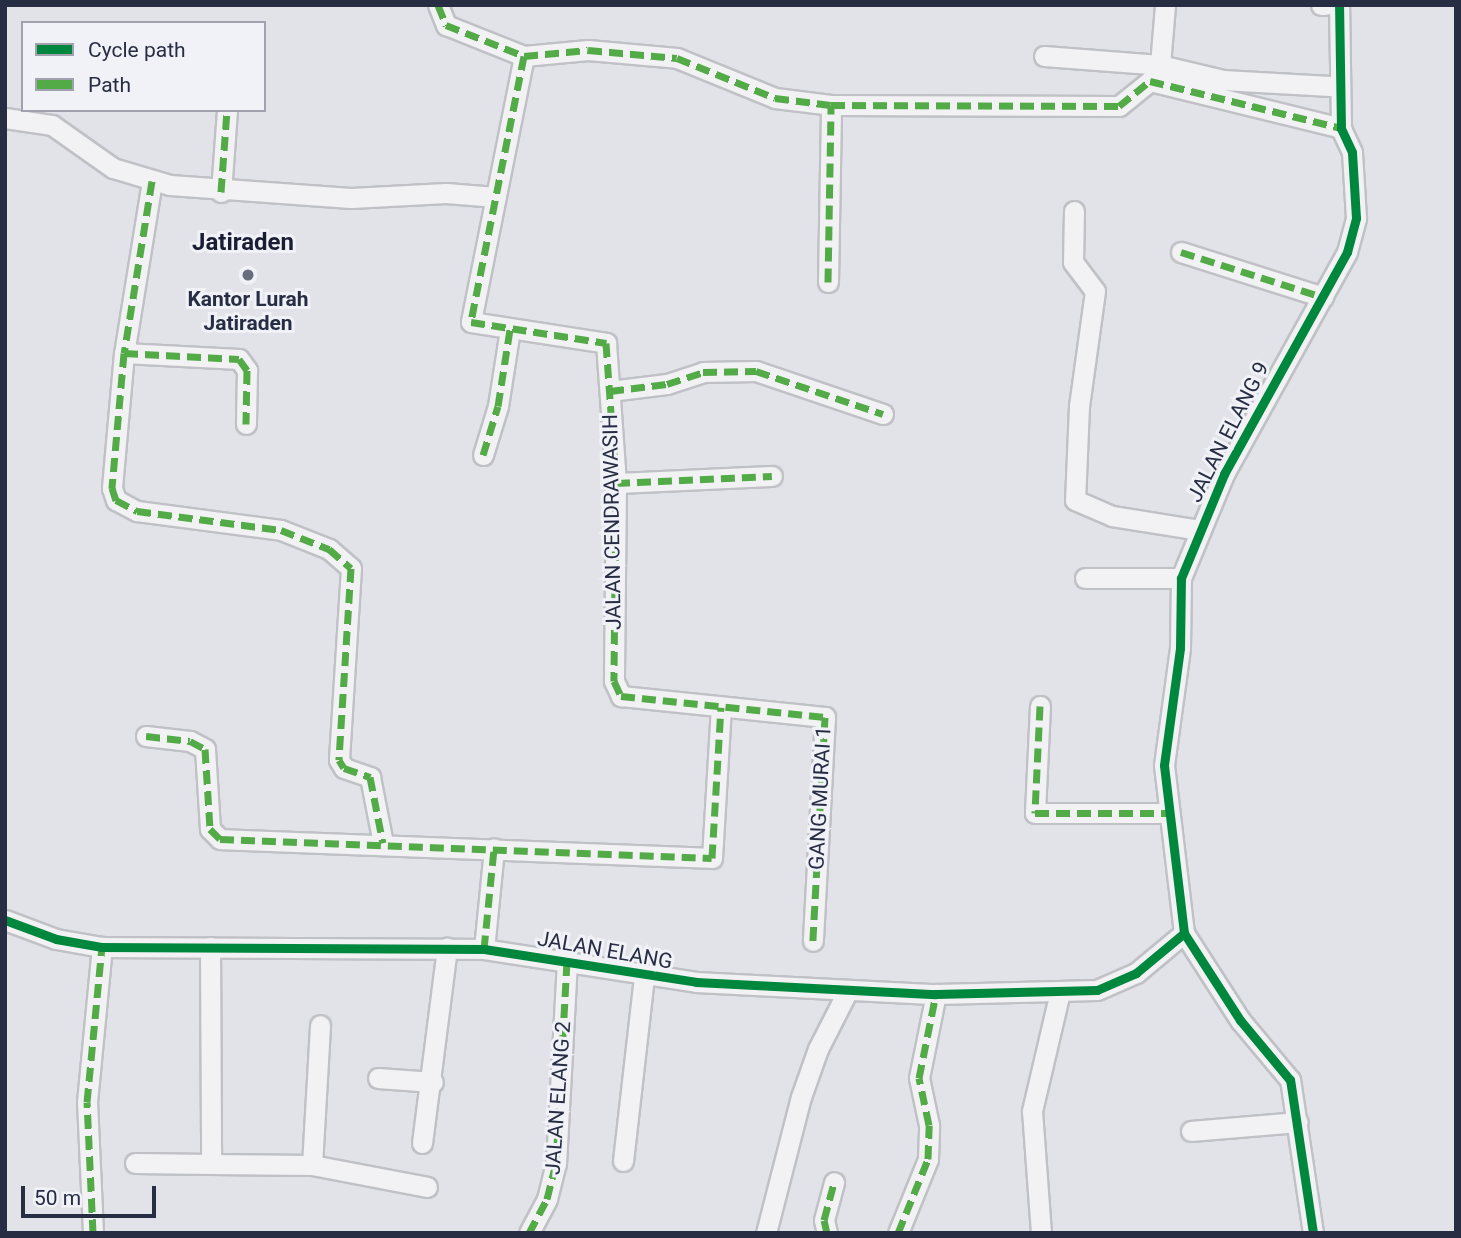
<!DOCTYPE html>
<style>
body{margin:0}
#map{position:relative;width:1461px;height:1238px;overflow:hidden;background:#e2e3e8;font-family:Roboto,sans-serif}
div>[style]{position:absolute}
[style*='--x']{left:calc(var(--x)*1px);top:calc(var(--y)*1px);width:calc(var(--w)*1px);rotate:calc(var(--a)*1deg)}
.roads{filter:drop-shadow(2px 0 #c0c1c6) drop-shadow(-2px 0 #c0c1c6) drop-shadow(0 2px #c0c1c6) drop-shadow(0 -2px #c0c1c6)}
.street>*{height:19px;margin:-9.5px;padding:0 9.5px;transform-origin:9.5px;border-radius:9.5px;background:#f2f2f4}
.quiet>*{height:7px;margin-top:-3.5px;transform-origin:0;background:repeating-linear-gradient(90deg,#53ab47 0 14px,transparent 0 21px)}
.cycleway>*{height:9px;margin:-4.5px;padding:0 4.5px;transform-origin:4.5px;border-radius:4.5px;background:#00873e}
.dots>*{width:19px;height:19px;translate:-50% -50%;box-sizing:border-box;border:4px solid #f0f2f7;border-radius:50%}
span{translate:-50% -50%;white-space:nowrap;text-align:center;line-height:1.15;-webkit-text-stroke:6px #f0f2f7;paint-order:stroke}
.poi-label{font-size:21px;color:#272d43;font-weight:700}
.street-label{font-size:21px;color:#272d43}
.quarter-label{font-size:24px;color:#1a1e34;font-weight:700}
.frame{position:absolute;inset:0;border:7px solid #272d43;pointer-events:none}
.legend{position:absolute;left:21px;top:21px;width:245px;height:91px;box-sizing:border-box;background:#f0f2f7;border:2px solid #a0a3af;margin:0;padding:9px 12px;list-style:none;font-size:21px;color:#272d43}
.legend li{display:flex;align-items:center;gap:14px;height:35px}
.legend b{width:35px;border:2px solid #a0a3af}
.scale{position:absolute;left:21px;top:1186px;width:135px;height:32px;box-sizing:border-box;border:4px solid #272d43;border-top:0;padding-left:9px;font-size:21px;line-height:24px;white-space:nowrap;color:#272d43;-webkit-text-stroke:5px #f0f2f7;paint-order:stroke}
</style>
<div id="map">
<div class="roads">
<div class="street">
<div style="--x:438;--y:5;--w:22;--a:68"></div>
<div style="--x:446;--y:25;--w:84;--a:21.7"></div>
<div style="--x:524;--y:56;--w:64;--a:-5.4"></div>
<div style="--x:588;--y:50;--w:89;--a:5.1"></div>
<div style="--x:677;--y:58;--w:106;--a:22.2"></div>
<div style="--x:775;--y:98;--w:56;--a:7.1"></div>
<div style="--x:831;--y:105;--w:288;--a:0.2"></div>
<div style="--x:1119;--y:106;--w:40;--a:-39"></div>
<div style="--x:1150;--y:81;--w:197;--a:13.8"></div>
<div style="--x:1321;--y:5;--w:4;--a:0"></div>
<div style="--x:524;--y:56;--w:271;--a:101.3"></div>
<div style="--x:471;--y:322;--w:137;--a:8.8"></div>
<div style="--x:606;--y:343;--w:140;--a:85.9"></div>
<div style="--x:616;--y:483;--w:198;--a:90.6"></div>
<div style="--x:614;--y:681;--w:17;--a:65"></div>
<div style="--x:621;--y:696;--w:205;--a:5.9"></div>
<div style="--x:825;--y:717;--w:224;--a:93.1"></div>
<div style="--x:1044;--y:56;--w:116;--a:4.4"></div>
<div style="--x:1160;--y:65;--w:65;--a:13.4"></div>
<div style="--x:1223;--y:80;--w:107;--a:3.2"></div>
<div style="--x:1160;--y:65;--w:60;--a:-85.2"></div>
<div style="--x:5;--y:118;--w:48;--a:8.5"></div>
<div style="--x:52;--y:125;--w:75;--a:35.2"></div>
<div style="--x:113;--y:168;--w:59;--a:16.6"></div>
<div style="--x:170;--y:185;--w:181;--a:4.1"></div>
<div style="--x:351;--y:198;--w:95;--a:-3"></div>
<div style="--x:446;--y:193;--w:50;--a:4.6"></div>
<div style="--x:152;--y:181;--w:174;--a:99.2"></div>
<div style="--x:124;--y:353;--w:136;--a:95.1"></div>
<div style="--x:112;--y:488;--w:13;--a:72"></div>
<div style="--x:116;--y:500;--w:24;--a:28"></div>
<div style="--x:137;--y:511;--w:145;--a:7.5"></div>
<div style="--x:281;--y:530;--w:52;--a:21.6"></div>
<div style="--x:329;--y:549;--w:29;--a:41"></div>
<div style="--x:351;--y:568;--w:192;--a:93.6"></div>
<div style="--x:339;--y:760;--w:9;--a:58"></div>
<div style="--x:344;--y:768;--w:28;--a:19"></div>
<div style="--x:370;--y:777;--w:67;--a:78.9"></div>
<div style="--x:221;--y:192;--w:82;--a:-85.8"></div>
<div style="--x:1074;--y:211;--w:51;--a:91.1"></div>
<div style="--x:1073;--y:262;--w:36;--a:53"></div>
<div style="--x:1095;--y:291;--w:116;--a:97.9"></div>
<div style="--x:1079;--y:406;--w:94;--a:92.4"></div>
<div style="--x:1075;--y:500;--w:40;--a:23.4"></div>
<div style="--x:1112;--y:516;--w:88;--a:9.1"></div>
<div style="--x:1181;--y:252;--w:149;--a:17.6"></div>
<div style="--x:828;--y:282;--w:177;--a:-89"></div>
<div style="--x:124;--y:353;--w:115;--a:3"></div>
<div style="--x:239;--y:359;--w:14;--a:54"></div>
<div style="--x:247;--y:370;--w:54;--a:91.1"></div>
<div style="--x:610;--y:391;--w:57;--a:-7"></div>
<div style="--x:667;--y:384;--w:38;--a:-18"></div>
<div style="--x:703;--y:372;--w:53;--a:-1.1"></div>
<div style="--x:756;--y:371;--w:134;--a:18.7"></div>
<div style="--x:483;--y:455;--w:51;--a:-73"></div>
<div style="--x:498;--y:406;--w:78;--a:-81.1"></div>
<div style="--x:616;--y:483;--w:156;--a:-2.6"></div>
<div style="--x:1085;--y:578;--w:96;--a:0"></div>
<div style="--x:1040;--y:706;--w:107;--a:92.7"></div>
<div style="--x:1035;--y:813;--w:132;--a:0"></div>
<div style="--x:146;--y:736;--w:44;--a:6.5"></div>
<div style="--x:190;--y:741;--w:17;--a:28"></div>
<div style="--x:205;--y:749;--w:80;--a:86.4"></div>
<div style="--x:210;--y:829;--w:14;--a:45"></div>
<div style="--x:220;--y:839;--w:492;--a:2.2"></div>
<div style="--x:712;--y:858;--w:151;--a:-86.6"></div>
<div style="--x:5;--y:920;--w:54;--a:20.4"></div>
<div style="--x:56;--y:939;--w:47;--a:9.9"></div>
<div style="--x:102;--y:947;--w:382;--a:0.3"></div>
<div style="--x:484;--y:949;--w:215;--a:8.8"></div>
<div style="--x:696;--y:982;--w:240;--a:2.9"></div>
<div style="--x:936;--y:994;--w:161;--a:-1.4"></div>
<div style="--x:1097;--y:990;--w:43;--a:-23.6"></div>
<div style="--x:1136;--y:973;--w:62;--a:-39.8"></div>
<div style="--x:210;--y:947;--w:217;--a:89.7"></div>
<div style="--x:211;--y:1164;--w:101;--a:0.6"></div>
<div style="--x:312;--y:1165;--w:117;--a:10.8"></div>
<div style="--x:484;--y:949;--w:101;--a:-84.3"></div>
<div style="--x:378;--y:1078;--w:55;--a:4.2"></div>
<div style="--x:1191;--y:1131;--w:107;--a:-4.8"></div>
<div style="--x:422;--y:1143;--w:197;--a:-82.7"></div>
<div style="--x:623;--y:1161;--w:186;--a:-83.5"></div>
<div style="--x:135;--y:1163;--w:76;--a:0.8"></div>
<div style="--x:312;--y:1165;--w:140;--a:-86.7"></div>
<div style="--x:93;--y:1233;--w:131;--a:-92.6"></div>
<div style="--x:87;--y:1102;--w:156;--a:-84.5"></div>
<div style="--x:529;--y:1233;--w:38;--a:-62"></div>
<div style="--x:547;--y:1199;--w:36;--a:-76"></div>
<div style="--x:556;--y:1164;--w:205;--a:-86.9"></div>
<div style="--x:766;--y:1233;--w:140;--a:-75.6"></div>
<div style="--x:801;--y:1097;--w:51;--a:-70.5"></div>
<div style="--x:818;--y:1049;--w:64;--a:-63"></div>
<div style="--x:827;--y:1233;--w:13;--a:-103"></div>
<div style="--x:824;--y:1220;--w:39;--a:-75"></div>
<div style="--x:898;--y:1233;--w:80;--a:-67.9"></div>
<div style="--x:928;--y:1159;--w:34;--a:-88"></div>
<div style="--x:929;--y:1125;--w:48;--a:-102"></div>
<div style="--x:919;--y:1078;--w:86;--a:-78.6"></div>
<div style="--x:1041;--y:1233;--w:122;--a:-94.2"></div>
<div style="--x:1032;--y:1111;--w:122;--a:-76.8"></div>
<div style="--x:1313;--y:1233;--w:155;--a:-98.5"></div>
<div style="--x:1290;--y:1080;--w:78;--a:-129.8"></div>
<div style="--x:1240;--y:1020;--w:103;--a:-122.8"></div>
<div style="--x:1184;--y:933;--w:169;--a:-96.8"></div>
<div style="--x:1164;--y:765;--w:118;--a:-82.2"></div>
<div style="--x:1180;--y:648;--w:70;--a:-89.2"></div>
<div style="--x:1181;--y:578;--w:113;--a:-67.5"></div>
<div style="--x:1224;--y:474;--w:254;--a:-61"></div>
<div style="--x:1347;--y:252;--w:35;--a:-75"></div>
<div style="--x:1356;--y:218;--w:66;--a:-93.5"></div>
<div style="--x:1352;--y:152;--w:26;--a:-115"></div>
<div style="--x:1341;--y:128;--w:123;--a:-90.9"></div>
</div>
</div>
<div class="quiet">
<div style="--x:438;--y:5;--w:22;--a:68"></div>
<div style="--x:446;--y:25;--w:84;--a:21.7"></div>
<div style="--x:524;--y:56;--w:64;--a:-5.4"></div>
<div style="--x:588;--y:50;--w:89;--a:5.1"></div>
<div style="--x:677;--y:58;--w:106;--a:22.2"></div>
<div style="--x:775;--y:98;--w:56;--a:7.1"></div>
<div style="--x:831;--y:105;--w:288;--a:0.2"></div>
<div style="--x:1119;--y:106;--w:40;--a:-39"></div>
<div style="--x:1150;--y:81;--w:197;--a:13.8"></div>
<div style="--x:524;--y:56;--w:271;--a:101.3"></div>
<div style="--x:471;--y:322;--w:137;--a:8.8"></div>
<div style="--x:606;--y:343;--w:140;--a:85.9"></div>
<div style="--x:616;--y:483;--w:198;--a:90.6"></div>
<div style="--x:614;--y:681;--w:17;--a:65"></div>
<div style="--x:621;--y:696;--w:205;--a:5.9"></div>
<div style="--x:825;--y:717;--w:224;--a:93.1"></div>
<div style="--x:152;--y:181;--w:174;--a:99.2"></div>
<div style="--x:124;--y:353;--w:136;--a:95.1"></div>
<div style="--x:112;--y:488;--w:13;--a:72"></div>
<div style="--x:116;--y:500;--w:24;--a:28"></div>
<div style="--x:137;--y:511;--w:145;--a:7.5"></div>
<div style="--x:281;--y:530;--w:52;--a:21.6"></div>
<div style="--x:329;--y:549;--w:29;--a:41"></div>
<div style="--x:351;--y:568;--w:192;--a:93.6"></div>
<div style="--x:339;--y:760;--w:9;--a:58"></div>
<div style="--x:344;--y:768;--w:28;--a:19"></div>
<div style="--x:370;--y:777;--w:67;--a:78.9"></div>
<div style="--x:221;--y:192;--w:82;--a:-85.8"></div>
<div style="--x:1181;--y:252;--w:149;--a:17.6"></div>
<div style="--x:828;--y:282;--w:177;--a:-89"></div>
<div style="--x:124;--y:353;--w:115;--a:3"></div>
<div style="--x:239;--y:359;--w:14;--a:54"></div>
<div style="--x:247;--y:370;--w:54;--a:91.1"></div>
<div style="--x:610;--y:391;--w:57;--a:-7"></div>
<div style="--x:667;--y:384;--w:38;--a:-18"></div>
<div style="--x:703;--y:372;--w:53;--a:-1.1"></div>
<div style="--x:756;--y:371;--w:134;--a:18.7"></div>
<div style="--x:483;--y:455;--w:51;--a:-73"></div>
<div style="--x:498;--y:406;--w:78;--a:-81.1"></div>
<div style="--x:616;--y:483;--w:156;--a:-2.6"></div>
<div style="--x:1040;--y:706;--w:107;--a:92.7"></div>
<div style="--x:1035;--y:813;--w:132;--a:0"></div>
<div style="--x:146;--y:736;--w:44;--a:6.5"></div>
<div style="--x:190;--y:741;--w:17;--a:28"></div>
<div style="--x:205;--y:749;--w:80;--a:86.4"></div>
<div style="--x:210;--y:829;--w:14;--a:45"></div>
<div style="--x:220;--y:839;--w:492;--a:2.2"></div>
<div style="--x:712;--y:858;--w:151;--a:-86.6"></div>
<div style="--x:484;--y:949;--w:101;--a:-84.3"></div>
<div style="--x:93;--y:1233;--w:131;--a:-92.6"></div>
<div style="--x:87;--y:1102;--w:156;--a:-84.5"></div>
<div style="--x:529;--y:1233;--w:38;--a:-62"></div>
<div style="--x:547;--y:1199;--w:36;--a:-76"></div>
<div style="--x:556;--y:1164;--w:205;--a:-86.9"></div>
<div style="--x:827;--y:1233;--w:13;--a:-103"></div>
<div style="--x:824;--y:1220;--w:39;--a:-75"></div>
<div style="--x:898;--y:1233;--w:80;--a:-67.9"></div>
<div style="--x:928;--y:1159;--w:34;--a:-88"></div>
<div style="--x:929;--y:1125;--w:48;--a:-102"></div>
<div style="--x:919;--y:1078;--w:86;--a:-78.6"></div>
</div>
<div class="cycleway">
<div style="--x:5;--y:920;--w:54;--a:20.4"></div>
<div style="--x:56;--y:939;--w:47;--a:9.9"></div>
<div style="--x:102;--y:947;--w:382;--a:0.3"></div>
<div style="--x:484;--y:949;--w:215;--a:8.8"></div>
<div style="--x:696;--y:982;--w:240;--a:2.9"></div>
<div style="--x:936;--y:994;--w:161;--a:-1.4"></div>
<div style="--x:1097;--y:990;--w:43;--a:-23.6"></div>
<div style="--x:1136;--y:973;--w:62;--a:-39.8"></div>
<div style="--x:1313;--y:1233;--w:155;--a:-98.5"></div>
<div style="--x:1290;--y:1080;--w:78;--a:-129.8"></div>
<div style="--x:1240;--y:1020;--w:103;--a:-122.8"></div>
<div style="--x:1184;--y:933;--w:169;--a:-96.8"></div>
<div style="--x:1164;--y:765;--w:118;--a:-82.2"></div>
<div style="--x:1180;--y:648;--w:70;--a:-89.2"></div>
<div style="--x:1181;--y:578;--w:113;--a:-67.5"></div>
<div style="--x:1224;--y:474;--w:254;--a:-61"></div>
<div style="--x:1347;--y:252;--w:35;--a:-75"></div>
<div style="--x:1356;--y:218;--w:66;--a:-93.5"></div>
<div style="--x:1352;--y:152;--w:26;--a:-115"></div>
<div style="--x:1341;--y:128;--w:123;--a:-90.9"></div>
</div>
<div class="dots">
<div style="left:248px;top:275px;background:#686d7d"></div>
</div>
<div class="poi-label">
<span style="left:248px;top:311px">Kantor Lurah<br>Jatiraden</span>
</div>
<div class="street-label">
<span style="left:1228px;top:432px;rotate:-63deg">JALAN ELANG 9</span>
<span style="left:612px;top:522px;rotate:-91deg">JALAN CENDRAWASIH</span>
<span style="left:820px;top:798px;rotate:-87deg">GANG MURAI 1</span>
<span style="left:605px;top:950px;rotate:10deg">JALAN ELANG</span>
<span style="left:558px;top:1098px;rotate:-86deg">JALAN ELANG 2</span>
</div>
<div class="quarter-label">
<span style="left:243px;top:243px">Jatiraden</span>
</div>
<div class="frame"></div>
<ul class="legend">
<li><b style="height:9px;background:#00873e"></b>Cycle path</li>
<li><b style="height:9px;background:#53ab47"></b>Path</li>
</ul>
<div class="scale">50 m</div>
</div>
